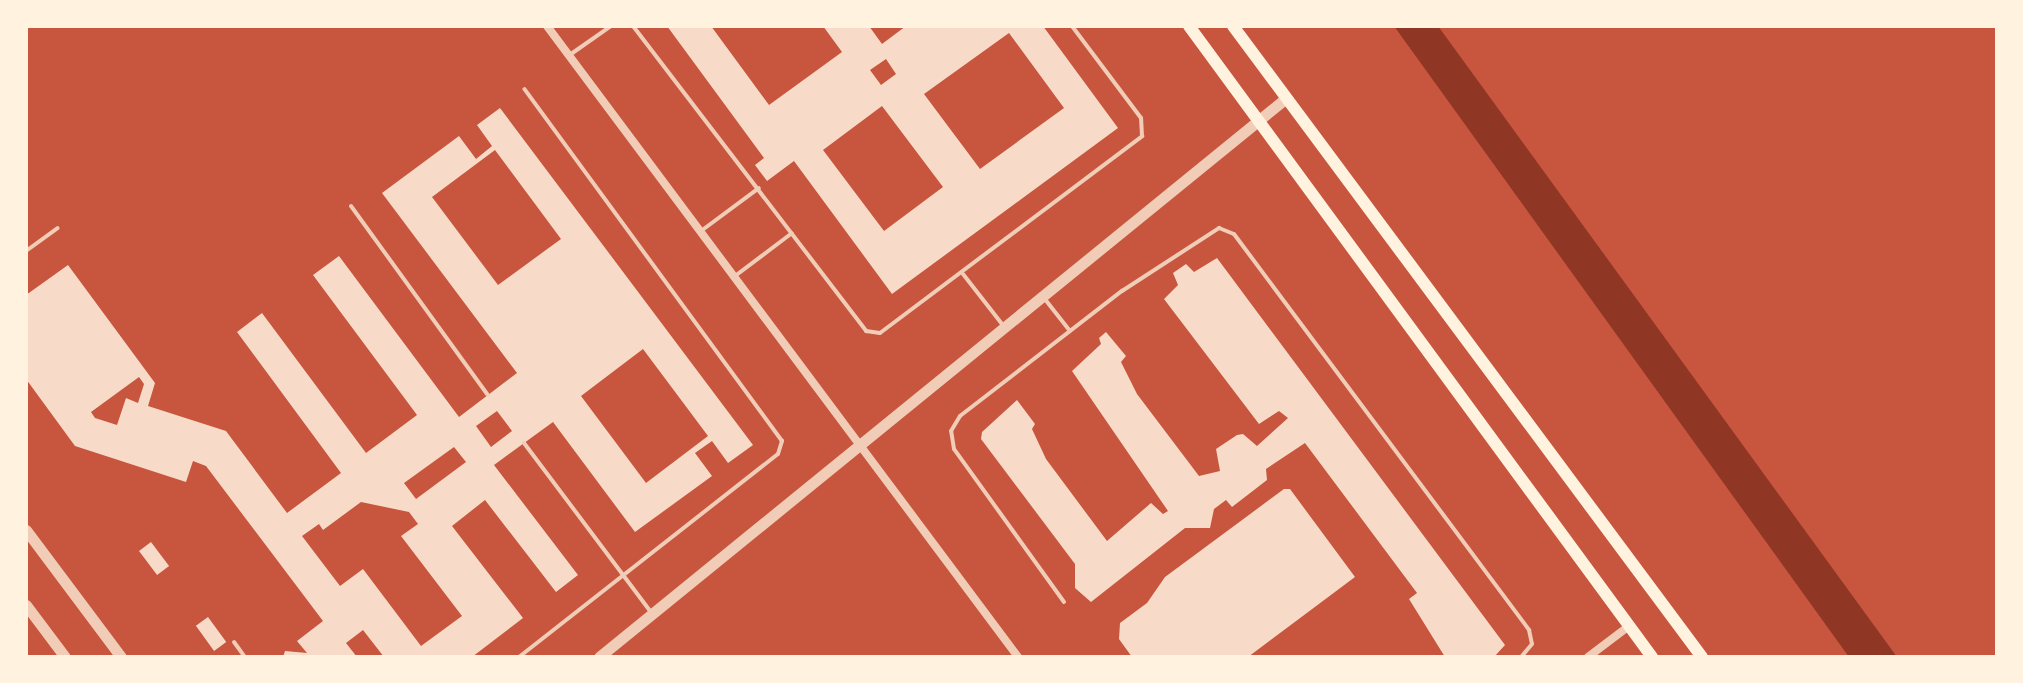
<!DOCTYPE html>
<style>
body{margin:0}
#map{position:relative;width:2023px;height:683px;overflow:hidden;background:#c8553d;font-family:"Source Sans 3",sans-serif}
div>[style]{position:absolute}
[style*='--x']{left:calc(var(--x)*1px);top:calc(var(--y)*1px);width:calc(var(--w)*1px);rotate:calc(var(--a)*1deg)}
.water>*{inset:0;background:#8f3625}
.building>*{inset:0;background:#f7dbc8;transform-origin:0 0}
.service>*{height:4px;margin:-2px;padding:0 2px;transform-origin:2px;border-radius:2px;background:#f1ccb7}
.minor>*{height:8px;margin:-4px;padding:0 4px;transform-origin:4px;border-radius:4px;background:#f1ccb7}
.tertiary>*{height:11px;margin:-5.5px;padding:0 5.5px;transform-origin:5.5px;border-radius:5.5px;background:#f1ccb7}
.secondary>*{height:12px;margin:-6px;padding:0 6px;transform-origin:6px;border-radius:6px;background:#fff3e0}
span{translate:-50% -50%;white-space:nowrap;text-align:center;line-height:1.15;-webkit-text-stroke:7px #fff3e0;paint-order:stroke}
.frame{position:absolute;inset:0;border:28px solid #fff3e0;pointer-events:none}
</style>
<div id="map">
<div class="water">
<div style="clip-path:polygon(1394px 26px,1438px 26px,1897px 657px,1849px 657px)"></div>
</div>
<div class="building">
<div style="clip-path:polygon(evenodd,667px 26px,711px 26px,769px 105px,842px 52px,823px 26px,869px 26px,882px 44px,906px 26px,1043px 26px,1118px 128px,892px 294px,794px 161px,767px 181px,755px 165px,764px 158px,667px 26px,1009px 33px,1064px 108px,980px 169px,924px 94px,1009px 33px,667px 26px,886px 59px,896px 74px,881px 85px,870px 70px,886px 59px,667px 26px,882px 106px,943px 187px,884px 231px,823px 150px,882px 106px)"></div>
<div style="clip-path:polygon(evenodd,500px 108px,753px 445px,728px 463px,712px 441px,695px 453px,712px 476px,635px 532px,553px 422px,494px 465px,578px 575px,556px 592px,485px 500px,452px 526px,523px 618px,472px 657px,384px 657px,363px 630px,346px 643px,357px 657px,283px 657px,285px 651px,307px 653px,297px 641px,323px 621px,206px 466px,193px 461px,186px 482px,75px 446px,26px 379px,26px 295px,68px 265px,155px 383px,148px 406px,226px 431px,287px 513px,341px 473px,237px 332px,262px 313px,366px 453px,417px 415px,313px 275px,339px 256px,459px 417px,517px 373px,382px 193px,459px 136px,476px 159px,492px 146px,477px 125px,500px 108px,495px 150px,561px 239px,498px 285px,432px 197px,495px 150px,500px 108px,643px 349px,708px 436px,646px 483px,581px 396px,643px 349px,500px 108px,139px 377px,144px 384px,138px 403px,126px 398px,117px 425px,95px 418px,91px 412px,139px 377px,500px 108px,497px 411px,512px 431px,491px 447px,476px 426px,497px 411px,500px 108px,454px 447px,466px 462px,416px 499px,404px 483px,454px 447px,500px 108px,361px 502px,409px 512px,418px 524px,401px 536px,462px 616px,421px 646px,363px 569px,340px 586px,302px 536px,319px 524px,323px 530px,361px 502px)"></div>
<div style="clip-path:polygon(1217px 258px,1505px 645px,1494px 657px,1445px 657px,1409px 599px,1417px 593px,1305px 443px,1266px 469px,1267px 480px,1232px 507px,1226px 500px,1214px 509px,1210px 528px,1185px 528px,1091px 602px,1075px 588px,1075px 564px,981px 439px,982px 432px,1017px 400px,1035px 424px,1032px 429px,1046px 459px,1107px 541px,1151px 503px,1163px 514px,1168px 511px,1072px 371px,1101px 344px,1099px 338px,1106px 332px,1126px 356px,1121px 362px,1137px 394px,1199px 476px,1220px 471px,1216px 449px,1237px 435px,1243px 434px,1257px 446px,1288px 418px,1279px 411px,1259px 424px,1164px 299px,1178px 285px,1173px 273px,1186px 264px,1194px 272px)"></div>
<div style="clip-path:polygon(1284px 489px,1290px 489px,1355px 577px,1248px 657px,1132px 657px,1119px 639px,1120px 623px,1147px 603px,1165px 577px)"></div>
<div style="left:151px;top:542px;width:30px;height:15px;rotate:53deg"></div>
<div style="left:208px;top:617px;width:31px;height:15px;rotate:54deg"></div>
</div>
<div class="service">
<div style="--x:633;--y:26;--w:384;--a:52.6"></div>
<div style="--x:866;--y:331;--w:14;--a:8"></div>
<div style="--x:880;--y:333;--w:328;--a:-36.9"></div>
<div style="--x:1142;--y:136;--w:18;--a:-93"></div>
<div style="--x:1141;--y:118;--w:115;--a:-126.9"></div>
<div style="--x:571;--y:54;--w:49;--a:-35"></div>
<div style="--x:351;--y:206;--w:233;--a:54.1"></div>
<div style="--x:701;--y:231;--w:72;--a:-36.6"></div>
<div style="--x:26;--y:251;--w:39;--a:-36"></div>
<div style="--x:963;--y:274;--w:63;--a:52"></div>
<div style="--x:735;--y:276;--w:71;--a:-37"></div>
<div style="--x:1044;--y:298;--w:42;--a:51.8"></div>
<div style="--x:524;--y:443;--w:210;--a:53.1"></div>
<div style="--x:1064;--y:602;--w:188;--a:-125.7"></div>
<div style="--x:954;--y:449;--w:18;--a:-99"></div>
<div style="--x:951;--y:431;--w:17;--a:-59"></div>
<div style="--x:960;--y:416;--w:205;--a:-37.7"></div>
<div style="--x:1122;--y:291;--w:116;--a:-33"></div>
<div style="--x:1219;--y:228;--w:16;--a:22"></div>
<div style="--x:1234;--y:234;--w:494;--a:53.3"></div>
<div style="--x:1529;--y:630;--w:14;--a:78"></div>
<div style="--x:1532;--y:644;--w:17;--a:130"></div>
<div style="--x:234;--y:642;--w:19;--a:54"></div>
<div style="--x:519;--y:657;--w:329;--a:-38.1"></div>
<div style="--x:778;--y:454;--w:14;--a:-73"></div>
<div style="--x:782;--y:441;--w:436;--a:-126.2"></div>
</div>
<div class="minor">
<div style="--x:547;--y:26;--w:787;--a:53.26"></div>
<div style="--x:1588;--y:657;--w:51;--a:-37.1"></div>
</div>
<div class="tertiary">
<div style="--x:26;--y:530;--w:159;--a:53.2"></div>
<div style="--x:26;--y:605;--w:65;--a:53.1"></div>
<div style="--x:599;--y:657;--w:886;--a:-39.13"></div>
</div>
<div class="secondary">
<div style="--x:1189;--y:26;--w:783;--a:53.73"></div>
<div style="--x:1233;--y:26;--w:786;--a:53.38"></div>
</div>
<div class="frame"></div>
</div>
